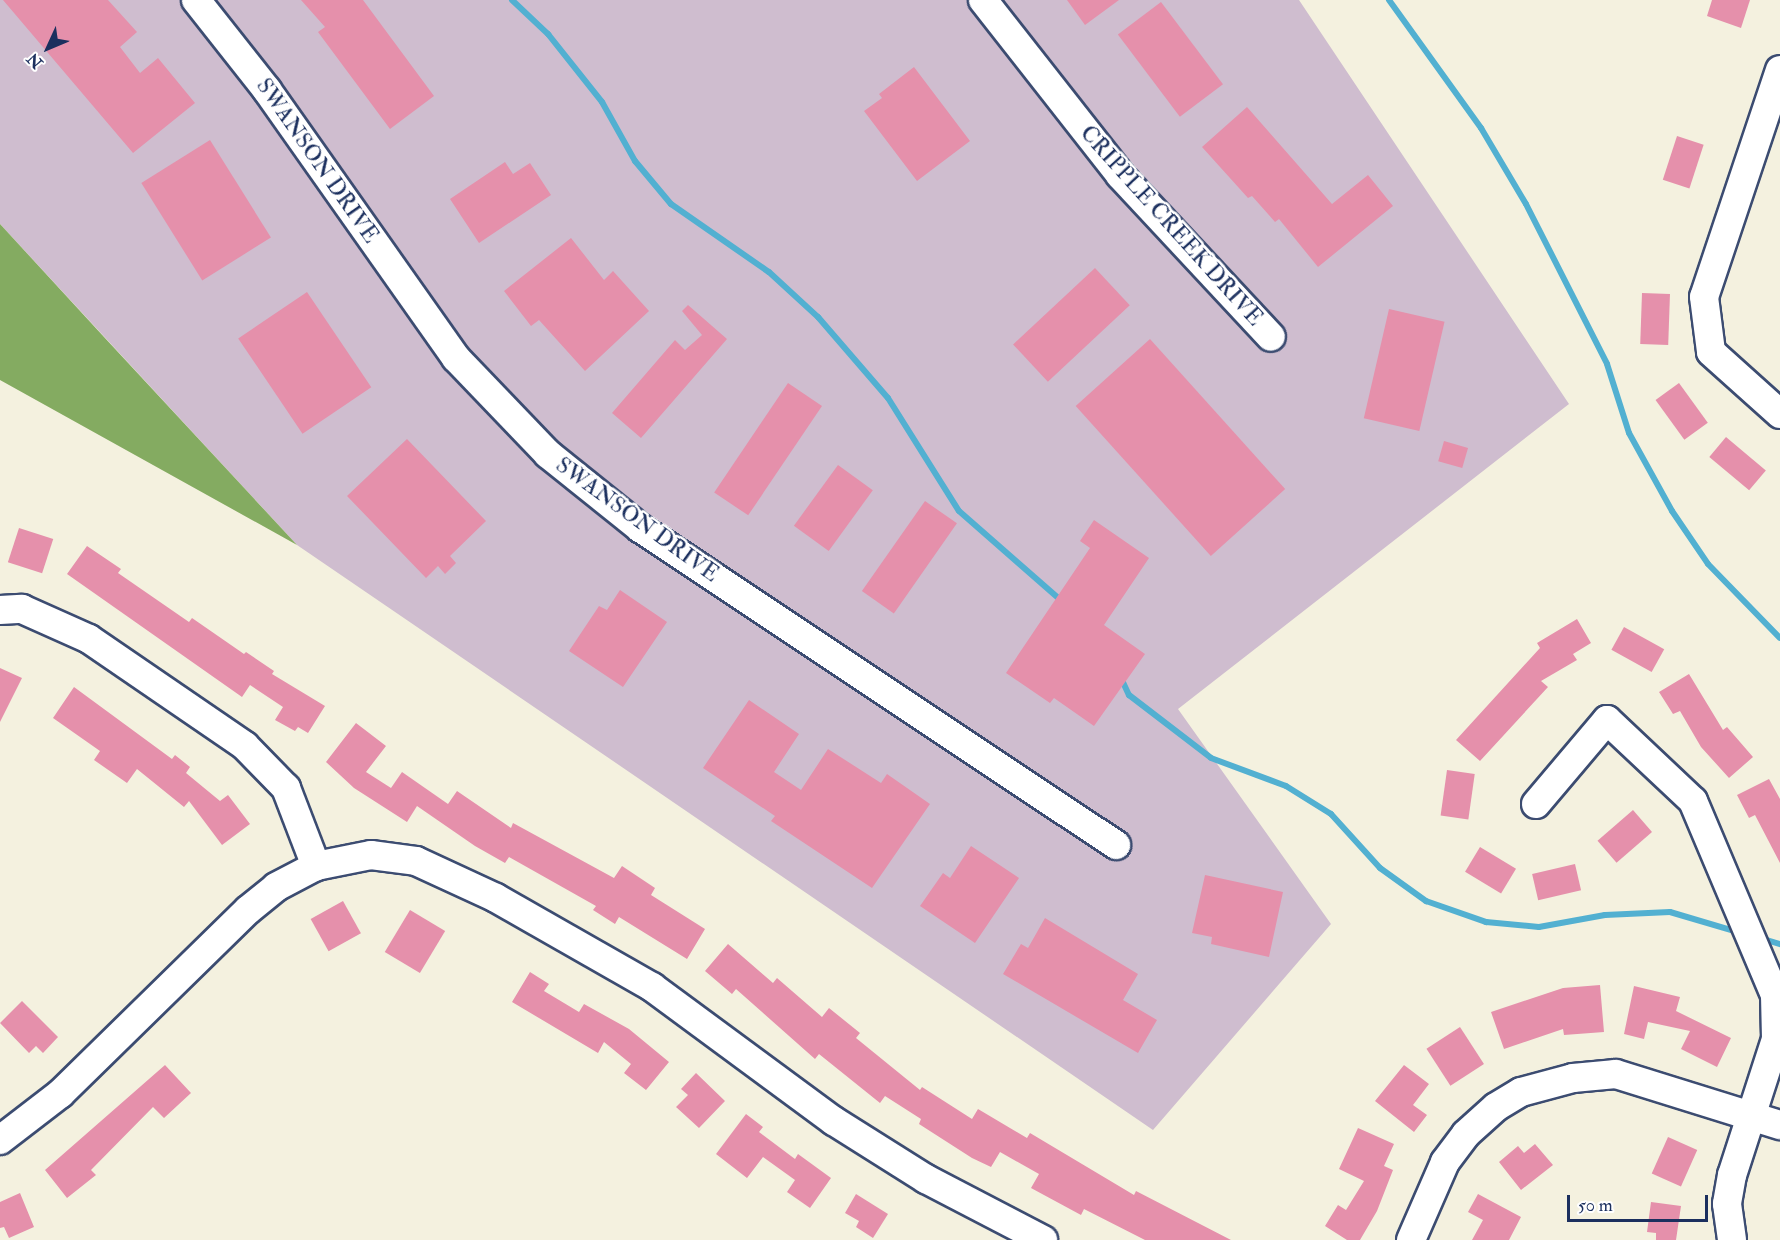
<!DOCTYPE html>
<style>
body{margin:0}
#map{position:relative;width:1780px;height:1240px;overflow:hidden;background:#f4f1df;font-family:"IM FELL Double Pica",serif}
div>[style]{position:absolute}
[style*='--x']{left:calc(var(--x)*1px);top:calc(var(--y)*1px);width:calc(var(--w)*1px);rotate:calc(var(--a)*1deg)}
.industrial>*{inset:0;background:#cfbdcf}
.forest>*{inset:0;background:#84ab61}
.stream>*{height:6px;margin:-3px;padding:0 3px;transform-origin:3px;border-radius:3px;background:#52b0d1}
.building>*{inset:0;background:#e590ab;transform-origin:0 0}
.roads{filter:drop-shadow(2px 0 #3c4c71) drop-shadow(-2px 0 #3c4c71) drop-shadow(0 2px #3c4c71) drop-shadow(0 -2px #3c4c71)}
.minor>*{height:28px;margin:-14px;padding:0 14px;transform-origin:14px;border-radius:14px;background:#fff}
span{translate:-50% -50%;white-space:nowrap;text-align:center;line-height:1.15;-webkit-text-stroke:5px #fff;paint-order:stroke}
.street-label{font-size:22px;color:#1b2f5e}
.north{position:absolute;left:18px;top:18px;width:60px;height:60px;-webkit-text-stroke:4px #fff;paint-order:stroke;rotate:226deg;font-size:16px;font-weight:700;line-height:24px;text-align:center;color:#1b2f5e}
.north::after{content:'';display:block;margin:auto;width:21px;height:27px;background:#1b2f5e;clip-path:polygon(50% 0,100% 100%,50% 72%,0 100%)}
.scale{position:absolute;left:1567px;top:1195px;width:141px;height:27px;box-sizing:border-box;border:3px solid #1b2f5e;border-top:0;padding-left:8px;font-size:18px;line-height:21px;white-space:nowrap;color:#1b2f5e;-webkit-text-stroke:4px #fff;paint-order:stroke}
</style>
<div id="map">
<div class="industrial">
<div style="clip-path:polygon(0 0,1299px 0,1569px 404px,1178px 709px,1331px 924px,1153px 1130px,297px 545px,0 224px)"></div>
</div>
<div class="forest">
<div style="clip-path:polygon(0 224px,104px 337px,297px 545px,0 380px)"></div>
</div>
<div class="stream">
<div style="--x:512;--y:0;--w:50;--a:43.4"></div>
<div style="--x:548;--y:34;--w:87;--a:51.5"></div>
<div style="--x:602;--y:102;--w:68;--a:60.8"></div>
<div style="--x:635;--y:161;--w:56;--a:50.1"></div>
<div style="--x:671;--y:204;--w:119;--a:34.8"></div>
<div style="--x:769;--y:272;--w:67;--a:42.6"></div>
<div style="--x:818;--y:317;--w:107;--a:49.2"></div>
<div style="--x:888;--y:398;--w:133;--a:57.9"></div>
<div style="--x:959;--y:511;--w:138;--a:41.2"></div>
<div style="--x:1389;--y:0;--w:158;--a:54.3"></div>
<div style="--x:1481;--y:128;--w:88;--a:59.4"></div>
<div style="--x:1526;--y:204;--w:179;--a:63.1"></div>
<div style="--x:1607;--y:364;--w:72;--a:72.3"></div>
<div style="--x:1629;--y:433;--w:89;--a:61.1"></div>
<div style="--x:1672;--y:511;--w:64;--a:55.8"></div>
<div style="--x:1708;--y:564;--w:103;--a:45.8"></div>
<div style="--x:1121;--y:678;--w:19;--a:65"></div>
<div style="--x:1129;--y:695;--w:103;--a:37.5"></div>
<div style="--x:1211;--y:758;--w:80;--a:20.5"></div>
<div style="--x:1286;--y:786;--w:53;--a:31.9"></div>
<div style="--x:1331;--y:814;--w:73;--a:47.8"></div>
<div style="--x:1380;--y:868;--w:57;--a:35.7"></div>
<div style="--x:1426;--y:901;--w:64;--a:19.3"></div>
<div style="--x:1486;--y:922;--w:53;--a:5.4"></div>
<div style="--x:1539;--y:927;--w:67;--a:-10.3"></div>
<div style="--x:1605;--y:915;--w:65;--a:-2.6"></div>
<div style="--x:1670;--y:912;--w:71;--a:16.4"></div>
<div style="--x:1760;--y:938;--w:21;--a:17"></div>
</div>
<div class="building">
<div style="clip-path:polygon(3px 0,108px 0,137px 32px,120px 47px,140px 73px,158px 58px,195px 103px,133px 153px)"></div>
<div style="clip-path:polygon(301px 0,363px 0,434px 96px,390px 129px,318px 32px,325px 27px)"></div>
<div style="clip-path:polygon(1067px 0,1119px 0,1085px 25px)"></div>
<div style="clip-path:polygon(1712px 0,1750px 0,1741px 28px,1707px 16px)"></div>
<div style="left:1161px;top:2px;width:103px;height:54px;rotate:53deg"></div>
<div style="clip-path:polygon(914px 67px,970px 141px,917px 181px,864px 111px,882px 98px,879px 94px)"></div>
<div style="clip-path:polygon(1247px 107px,1332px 204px,1368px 175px,1393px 206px,1318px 267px,1279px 219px,1275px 222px,1252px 196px,1248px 198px,1202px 147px)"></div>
<div style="left:1677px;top:136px;width:28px;height:46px;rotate:18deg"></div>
<div style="left:210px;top:140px;width:115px;height:81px;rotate:58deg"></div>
<div style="clip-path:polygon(505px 162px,513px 174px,530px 163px,551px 195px,479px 243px,450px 199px)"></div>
<div style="clip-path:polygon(571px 238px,604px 280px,613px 271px,649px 311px,585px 371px,539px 320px,531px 326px,504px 291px)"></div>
<div style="left:1095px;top:268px;width:51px;height:112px;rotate:47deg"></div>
<div style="left:307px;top:292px;width:115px;height:83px;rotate:56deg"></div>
<div style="left:1642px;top:293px;width:28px;height:51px;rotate:2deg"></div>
<div style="clip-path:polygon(688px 305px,727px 339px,641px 438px,612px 413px,675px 340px,685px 350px,702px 335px,682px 311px)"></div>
<div style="left:1389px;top:309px;width:57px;height:112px;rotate:13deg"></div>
<div style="left:1150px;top:339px;width:202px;height:100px;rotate:48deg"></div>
<div style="left:788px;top:383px;width:41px;height:132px;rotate:34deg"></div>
<div style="left:1679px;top:383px;width:49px;height:29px;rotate:54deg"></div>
<div style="left:1726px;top:437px;width:52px;height:26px;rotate:40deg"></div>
<div style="clip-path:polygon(407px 439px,486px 521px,450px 556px,456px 563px,445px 574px,438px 566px,426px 578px,347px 496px)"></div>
<div style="left:1444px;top:441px;width:25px;height:21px;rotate:16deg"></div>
<div style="left:838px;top:465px;width:43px;height:75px;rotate:36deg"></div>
<div style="left:925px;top:501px;width:39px;height:110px;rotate:35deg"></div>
<div style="clip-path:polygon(1094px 520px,1149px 558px,1104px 625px,1145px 654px,1094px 726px,1054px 698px,1050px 703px,1006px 673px,1090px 548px,1080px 541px)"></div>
<div style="left:19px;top:528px;width:36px;height:36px;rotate:18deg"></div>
<div style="clip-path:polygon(87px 546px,121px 569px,118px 573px,189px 622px,192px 618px,244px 654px,246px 652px,274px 671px,272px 674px,325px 706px,308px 733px,298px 727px,295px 731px,275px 720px,283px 707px,250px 685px,242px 697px,67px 574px)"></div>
<div style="clip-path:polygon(620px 590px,667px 622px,623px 687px,569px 651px,599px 606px,607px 610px)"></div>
<div style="clip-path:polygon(1577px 619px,1591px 643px,1573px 654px,1577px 660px,1541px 681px,1548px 687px,1480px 761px,1456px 740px,1540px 648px,1537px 643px)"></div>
<div style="left:1624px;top:627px;width:46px;height:26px;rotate:29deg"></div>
<div style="clip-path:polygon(0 668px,22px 678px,0 722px)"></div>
<div style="clip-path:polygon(1689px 674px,1723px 730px,1727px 727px,1753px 757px,1729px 778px,1701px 747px,1680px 711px,1673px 714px,1659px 692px)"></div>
<div style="clip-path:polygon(74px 687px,172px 759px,175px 755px,190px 767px,186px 773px,220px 801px,228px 795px,250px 824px,222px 845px,189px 801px,184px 807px,137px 769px,127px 783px,94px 760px,100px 751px,53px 718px)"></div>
<div style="clip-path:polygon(749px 700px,799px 734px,774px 772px,801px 790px,828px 749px,881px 783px,887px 774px,930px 804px,872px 888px,771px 821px,775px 816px,703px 768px)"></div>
<div style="clip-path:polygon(356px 723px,386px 746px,366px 772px,391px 788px,402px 772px,448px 804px,457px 791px,511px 828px,513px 823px,614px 878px,622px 866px,655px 888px,651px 895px,705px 929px,687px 959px,619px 917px,615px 924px,593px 910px,596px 906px,509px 857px,505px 863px,475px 846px,417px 806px,407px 822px,354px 788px,326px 762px)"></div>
<div style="left:1447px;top:770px;width:28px;height:46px;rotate:8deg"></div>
<div style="clip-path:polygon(1769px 779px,1780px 799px,1780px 863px,1755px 815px,1749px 818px,1737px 795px)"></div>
<div style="left:1633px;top:810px;width:29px;height:47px;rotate:49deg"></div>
<div style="clip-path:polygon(971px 846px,1019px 878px,975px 943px,920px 906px,943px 873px,950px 878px)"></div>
<div style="left:1480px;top:847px;width:42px;height:29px;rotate:31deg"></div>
<div style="left:1575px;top:864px;width:27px;height:44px;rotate:77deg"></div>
<div style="clip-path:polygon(1205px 875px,1283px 892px,1269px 957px,1211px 944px,1212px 937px,1192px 933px)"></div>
<div style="left:343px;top:901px;width:37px;height:37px;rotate:61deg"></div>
<div style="left:410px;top:910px;width:41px;height:49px;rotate:31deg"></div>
<div style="clip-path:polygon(1045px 918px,1138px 974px,1123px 1000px,1157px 1020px,1138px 1053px,1003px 974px,1021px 944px,1028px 948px)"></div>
<div style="clip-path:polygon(728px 944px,773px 983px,777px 978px,822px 1017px,829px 1008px,860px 1033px,856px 1038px,920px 1090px,922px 1087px,972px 1119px,978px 1109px,1027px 1138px,1030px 1133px,1134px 1195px,1136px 1191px,1231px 1240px,1145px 1240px,1084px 1209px,1081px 1215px,1031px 1188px,1039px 1174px,1000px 1152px,991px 1167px,972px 1158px,919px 1124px,921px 1119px,885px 1096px,880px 1103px,819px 1054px,815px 1059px,736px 989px,732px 994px,705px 971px)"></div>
<div style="clip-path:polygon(530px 972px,549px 984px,544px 991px,579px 1012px,584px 1004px,629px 1029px,669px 1062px,646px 1090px,624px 1073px,631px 1064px,604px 1042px,598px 1053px,512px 1002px)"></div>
<div style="clip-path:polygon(1600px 985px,1604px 1032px,1564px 1035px,1563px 1029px,1504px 1049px,1491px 1012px,1563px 988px)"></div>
<div style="clip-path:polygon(1634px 986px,1680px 997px,1676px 1011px,1731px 1038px,1717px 1067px,1681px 1049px,1690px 1031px,1648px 1022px,1644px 1039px,1624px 1034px)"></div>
<div style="clip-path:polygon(22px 1001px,58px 1037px,43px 1053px,36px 1046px,29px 1053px,0 1023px)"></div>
<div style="left:1460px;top:1027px;width:44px;height:40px;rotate:57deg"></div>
<div style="clip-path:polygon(165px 1065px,191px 1093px,164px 1118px,153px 1107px,91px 1170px,96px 1175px,67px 1198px,45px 1170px)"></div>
<div style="clip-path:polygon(1404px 1065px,1429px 1084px,1413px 1105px,1427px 1115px,1414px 1132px,1375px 1101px)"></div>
<div style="clip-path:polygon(696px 1073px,725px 1101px,699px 1128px,676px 1107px,688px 1095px,681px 1089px)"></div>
<div style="clip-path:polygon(746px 1114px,763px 1127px,759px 1132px,795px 1159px,798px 1154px,831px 1178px,810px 1208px,787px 1192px,795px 1180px,763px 1157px,747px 1178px,716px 1154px)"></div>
<div style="clip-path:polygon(1358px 1128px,1394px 1144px,1384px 1166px,1393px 1170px,1377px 1211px,1360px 1240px,1347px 1240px,1325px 1226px,1338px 1205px,1346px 1210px,1364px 1181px,1339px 1169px)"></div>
<div style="left:1668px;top:1137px;width:32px;height:40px;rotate:24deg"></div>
<div style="clip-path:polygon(1535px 1144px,1553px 1165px,1521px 1190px,1499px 1162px,1518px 1146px,1524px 1153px)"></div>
<div style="clip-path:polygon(20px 1193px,34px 1227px,9px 1238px,4px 1227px,0 1228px,0 1202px)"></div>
<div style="clip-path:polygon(856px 1194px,888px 1214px,873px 1238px,856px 1227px,859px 1221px,845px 1213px)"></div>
<div style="clip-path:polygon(1478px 1194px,1521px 1217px,1509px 1240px,1472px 1240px,1483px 1220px,1468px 1212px)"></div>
<div style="clip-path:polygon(1651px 1202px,1681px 1206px,1676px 1240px,1656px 1240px,1656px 1233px,1647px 1232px)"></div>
</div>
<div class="roads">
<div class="minor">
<div style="--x:196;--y:0;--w:115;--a:51.7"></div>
<div style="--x:267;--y:90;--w:328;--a:54.8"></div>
<div style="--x:456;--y:358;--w:133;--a:46.2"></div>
<div style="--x:548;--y:454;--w:118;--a:38.8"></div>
<div style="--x:640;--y:528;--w:572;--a:33.66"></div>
<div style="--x:983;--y:0;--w:222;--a:51.9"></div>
<div style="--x:1120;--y:175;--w:221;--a:47"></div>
<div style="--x:1780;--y:70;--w:239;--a:108.5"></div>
<div style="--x:1704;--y:297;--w:55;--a:82.7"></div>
<div style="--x:1711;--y:352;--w:93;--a:41.9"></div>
<div style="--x:0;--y:610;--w:22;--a:-3"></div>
<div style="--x:22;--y:609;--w:73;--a:24.1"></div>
<div style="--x:89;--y:639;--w:189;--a:34.4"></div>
<div style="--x:245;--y:746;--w:59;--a:45.7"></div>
<div style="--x:286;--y:788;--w:84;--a:69"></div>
<div style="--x:1536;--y:804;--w:110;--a:-49.8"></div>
<div style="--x:1607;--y:720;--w:118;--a:43.3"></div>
<div style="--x:1693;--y:801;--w:211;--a:67.1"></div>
<div style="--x:1775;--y:995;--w:44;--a:88.7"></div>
<div style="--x:1776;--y:1039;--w:143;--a:107.9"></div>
<div style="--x:1732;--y:1175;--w:29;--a:100"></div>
<div style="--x:1727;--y:1204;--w:36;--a:82"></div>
<div style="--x:0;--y:1140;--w:76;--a:-37.5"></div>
<div style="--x:60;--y:1094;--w:263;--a:-44.4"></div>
<div style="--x:248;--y:910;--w:36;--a:-39"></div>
<div style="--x:276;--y:887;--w:45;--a:-27.7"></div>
<div style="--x:316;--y:866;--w:56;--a:-11.3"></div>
<div style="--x:371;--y:855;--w:45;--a:7.6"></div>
<div style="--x:416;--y:861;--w:88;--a:24.8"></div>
<div style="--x:496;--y:898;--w:180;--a:29.7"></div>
<div style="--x:652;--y:987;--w:226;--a:36.4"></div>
<div style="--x:834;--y:1121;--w:109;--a:32.2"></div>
<div style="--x:926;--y:1179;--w:132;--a:27.5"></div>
<div style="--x:1411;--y:1240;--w:85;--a:-66.4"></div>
<div style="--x:1445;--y:1162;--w:35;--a:-53"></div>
<div style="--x:1466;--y:1134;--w:40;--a:-42"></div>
<div style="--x:1496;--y:1107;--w:29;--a:-31"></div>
<div style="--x:1521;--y:1092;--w:54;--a:-15.1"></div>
<div style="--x:1573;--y:1078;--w:43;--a:-5.3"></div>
<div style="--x:1616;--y:1074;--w:172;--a:17.3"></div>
</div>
</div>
<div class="street-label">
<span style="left:317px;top:161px;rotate:55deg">SWANSON DRIVE</span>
<span style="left:1171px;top:226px;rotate:48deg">CRIPPLE CREEK DRIVE</span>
<span style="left:637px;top:520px;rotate:36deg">SWANSON DRIVE</span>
</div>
<div class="north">N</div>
<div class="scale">50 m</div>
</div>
